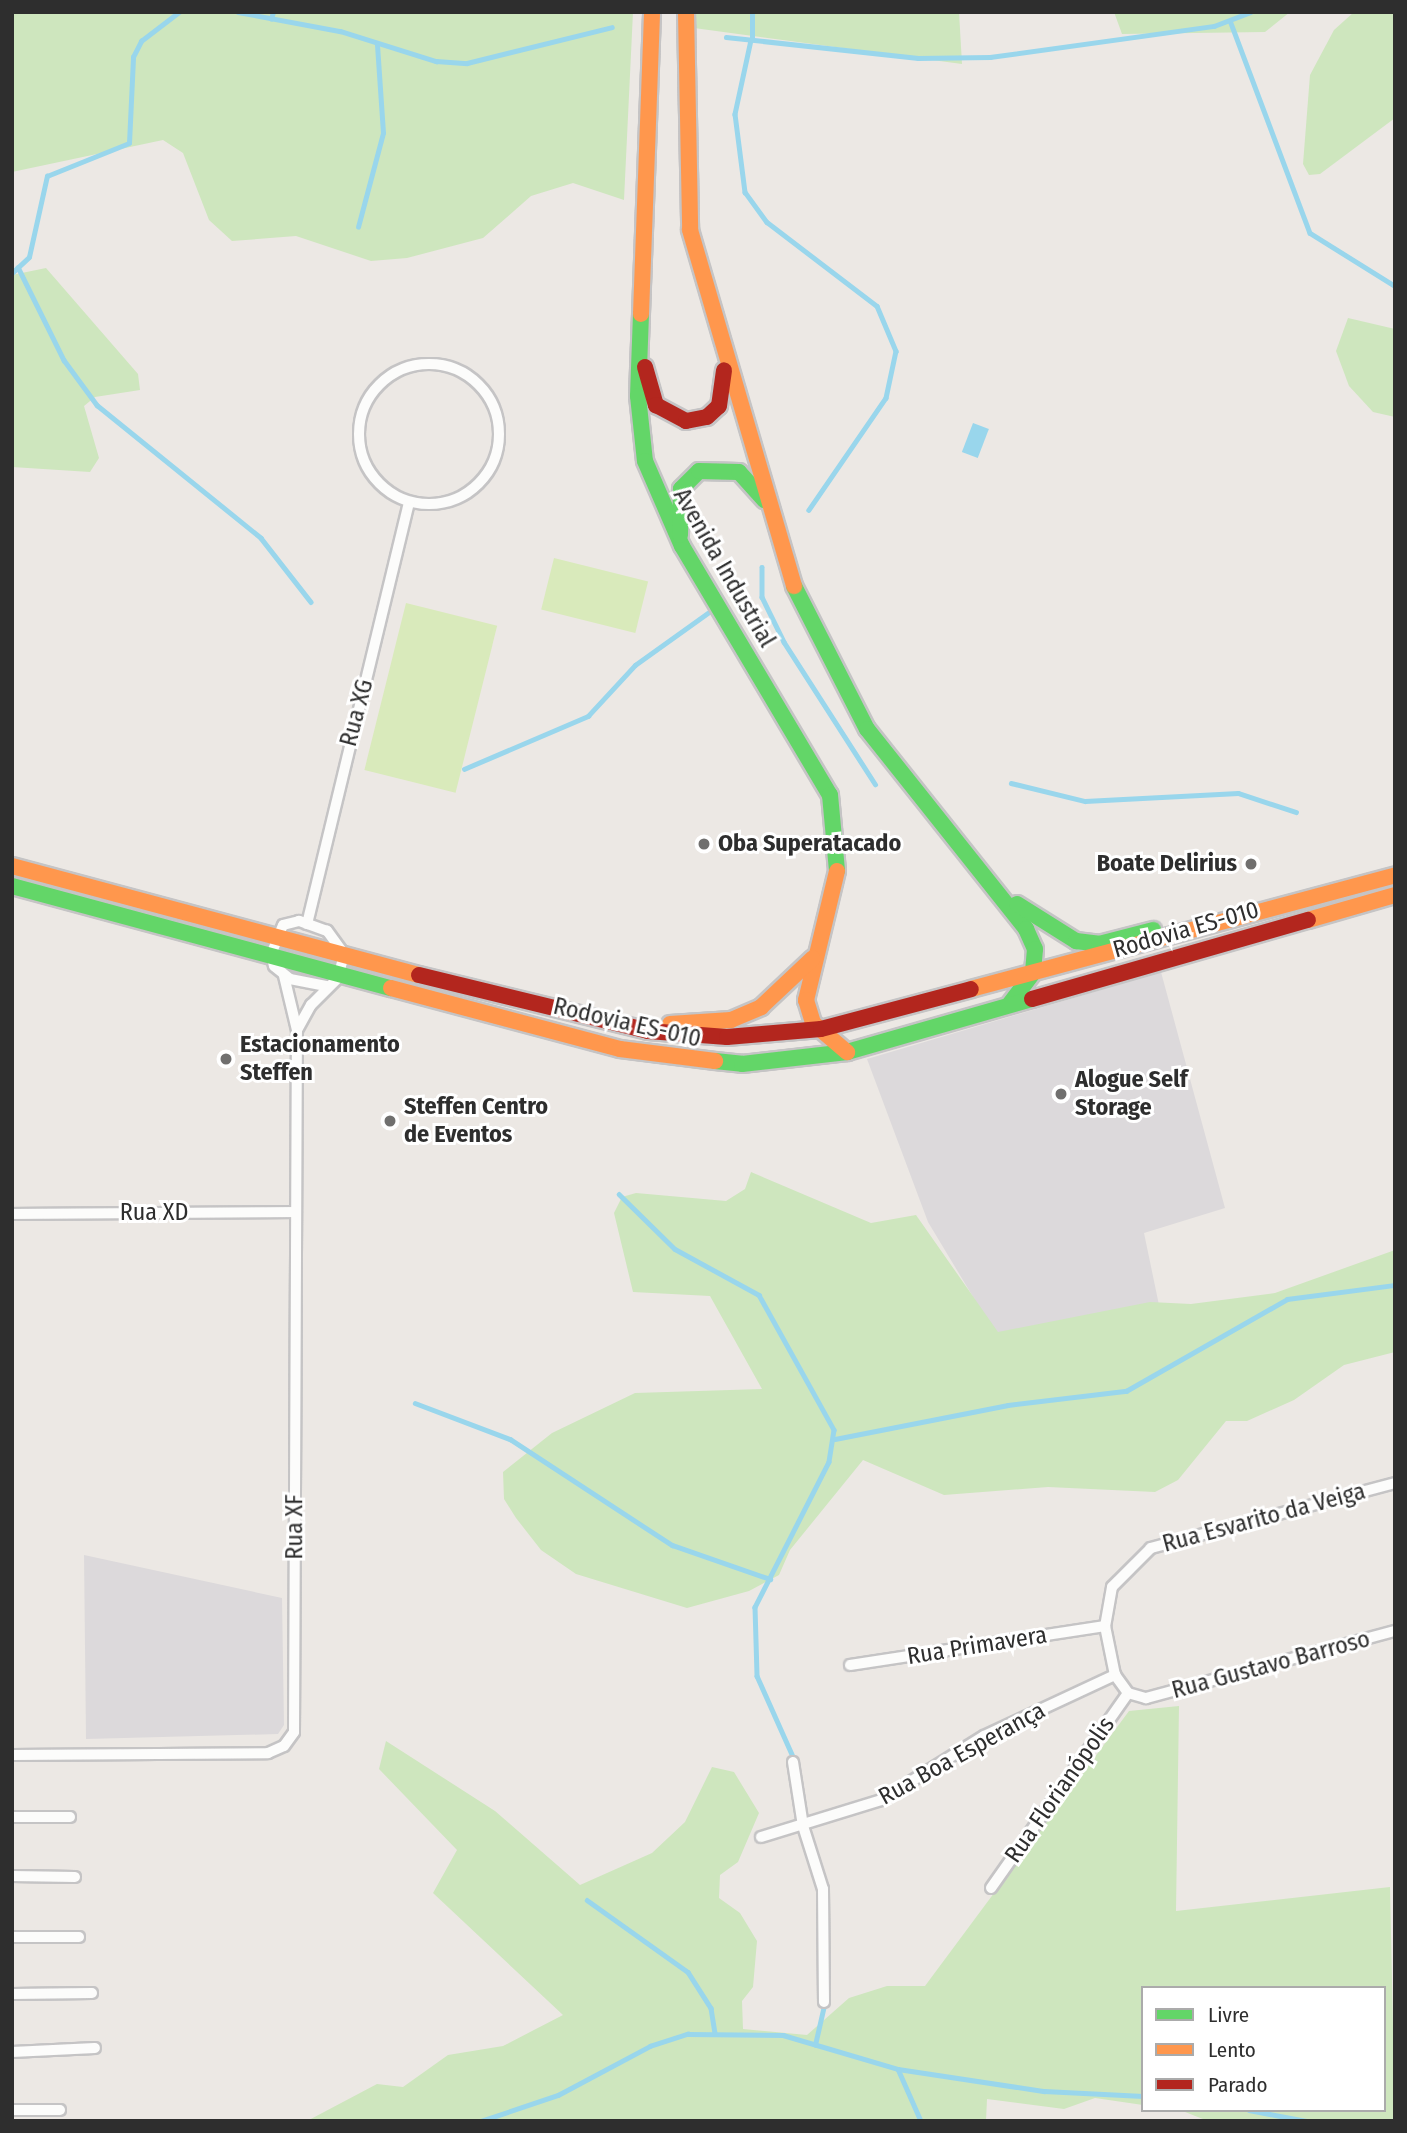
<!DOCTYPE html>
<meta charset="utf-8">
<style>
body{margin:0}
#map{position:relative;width:1407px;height:2133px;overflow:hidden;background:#ece8e4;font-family:"Fira Sans Condensed",sans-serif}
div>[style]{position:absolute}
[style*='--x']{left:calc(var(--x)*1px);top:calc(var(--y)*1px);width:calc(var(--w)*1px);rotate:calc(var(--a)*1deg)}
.industrial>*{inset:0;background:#dcd9db}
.green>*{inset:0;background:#cee6be}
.pitch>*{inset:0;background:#d9eabb;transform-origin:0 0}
.water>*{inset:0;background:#99d6ec;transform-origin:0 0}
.stream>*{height:4.5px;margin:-2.25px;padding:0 2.25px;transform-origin:2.25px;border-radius:2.25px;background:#99d6ec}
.roads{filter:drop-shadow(2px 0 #c5c4c5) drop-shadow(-2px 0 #c5c4c5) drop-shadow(0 2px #c5c4c5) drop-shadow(0 -2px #c5c4c5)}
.street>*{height:10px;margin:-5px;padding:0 5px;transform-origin:5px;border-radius:5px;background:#fcfcfb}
.street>.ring{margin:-5px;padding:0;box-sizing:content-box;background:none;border:10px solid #fcfcfb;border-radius:50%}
.fast>*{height:16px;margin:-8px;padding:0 8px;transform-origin:8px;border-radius:8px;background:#63d668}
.slow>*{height:16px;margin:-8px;padding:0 8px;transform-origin:8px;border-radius:8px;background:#ff974d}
.jam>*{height:16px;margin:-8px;padding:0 8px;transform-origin:8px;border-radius:8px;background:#b3261e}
.dots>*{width:19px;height:19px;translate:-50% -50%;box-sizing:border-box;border:4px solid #fff;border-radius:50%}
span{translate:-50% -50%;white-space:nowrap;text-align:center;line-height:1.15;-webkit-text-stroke:6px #fff;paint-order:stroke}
.street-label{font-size:24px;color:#2e2e2e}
.poi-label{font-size:24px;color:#2e2e2e;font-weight:700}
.left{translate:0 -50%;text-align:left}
.right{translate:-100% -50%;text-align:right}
.frame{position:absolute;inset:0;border:14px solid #2e2e2e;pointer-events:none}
.legend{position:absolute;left:1141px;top:1986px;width:245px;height:126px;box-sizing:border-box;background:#fff;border:2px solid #ababab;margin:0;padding:9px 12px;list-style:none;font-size:21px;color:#2e2e2e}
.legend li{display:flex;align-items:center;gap:14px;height:35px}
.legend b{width:35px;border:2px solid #ababab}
</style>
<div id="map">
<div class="industrial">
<div style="clip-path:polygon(1161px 972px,1225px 1208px,1144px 1233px,1159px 1305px,996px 1335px,928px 1222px,867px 1059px)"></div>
<div style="clip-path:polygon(84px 1555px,282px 1598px,284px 1725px,278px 1734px,86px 1739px)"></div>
</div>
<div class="green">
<div style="clip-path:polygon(12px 12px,633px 12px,624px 200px,573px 183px,531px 196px,483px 238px,407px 258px,371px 261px,296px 236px,232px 241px,209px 220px,183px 153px,163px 140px,12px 172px)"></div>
<div style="clip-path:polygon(695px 12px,959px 12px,962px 64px,694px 28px)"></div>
<div style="clip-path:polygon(1114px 12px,1290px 12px,1265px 32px,1122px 34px)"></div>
<div style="clip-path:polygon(1354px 12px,1395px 12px,1395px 118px,1320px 174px,1309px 175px,1303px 164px,1310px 75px,1334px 30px)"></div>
<div style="clip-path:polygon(46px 268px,138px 374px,140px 390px,95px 397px,84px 406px,99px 458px,90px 472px,12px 467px,12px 275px)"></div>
<div style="clip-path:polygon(1348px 318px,1395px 329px,1395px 417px,1373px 412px,1349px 386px,1336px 351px)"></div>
<div style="clip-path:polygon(751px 1172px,871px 1223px,916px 1215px,998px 1332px,1150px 1302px,1191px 1304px,1275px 1293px,1395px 1250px,1395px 1352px,1344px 1365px,1294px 1400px,1247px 1421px,1226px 1421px,1178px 1480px,1155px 1492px,1048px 1487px,944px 1495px,863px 1460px,790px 1550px,779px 1575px,749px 1591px,687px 1608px,576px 1574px,541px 1550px,516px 1518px,504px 1499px,503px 1472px,552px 1433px,635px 1393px,762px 1389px,710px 1296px,633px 1292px,614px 1213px,622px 1197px,636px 1193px,726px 1201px,745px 1189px)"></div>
<div style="clip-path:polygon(1179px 1706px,1176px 1911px,1390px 1887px,1395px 2121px,1208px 2121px,1180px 2110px,1384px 2110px,1384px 1988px,1143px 1988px,1143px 2105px,1095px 2098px,1064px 2109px,987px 2099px,986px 2121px,307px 2121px,377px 2084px,403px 2087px,448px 2055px,503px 2046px,563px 2015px,433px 1893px,457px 1850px,379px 1769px,386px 1741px,495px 1811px,580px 1885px,652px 1853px,685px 1822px,712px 1767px,734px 1772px,759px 1813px,738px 1862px,720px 1875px,719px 1898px,740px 1913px,757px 1941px,753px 1987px,742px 2001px,743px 2029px,807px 2035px,849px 1998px,887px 1986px,925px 1986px,1129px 1711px)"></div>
</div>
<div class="pitch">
<div style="left:554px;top:558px;width:97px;height:53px;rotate:14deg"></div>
<div style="left:406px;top:603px;width:94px;height:172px;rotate:14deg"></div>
</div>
<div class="water">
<div style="left:973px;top:423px;width:17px;height:31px;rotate:21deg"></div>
</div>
<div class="stream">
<div style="--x:238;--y:12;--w:104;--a:10.6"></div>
<div style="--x:340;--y:31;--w:101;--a:17.4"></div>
<div style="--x:436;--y:61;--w:31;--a:4"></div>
<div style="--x:467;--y:63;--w:149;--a:-13.9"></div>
<div style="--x:271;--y:19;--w:7;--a:-74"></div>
<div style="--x:1231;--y:23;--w:224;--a:69.4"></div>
<div style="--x:1310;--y:233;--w:100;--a:31.9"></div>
<div style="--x:726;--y:37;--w:193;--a:6.2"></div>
<div style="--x:918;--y:58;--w:72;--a:-0.8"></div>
<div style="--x:990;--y:57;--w:226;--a:-7.9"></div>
<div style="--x:1214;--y:26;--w:39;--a:-21"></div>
<div style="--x:751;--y:40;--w:76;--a:102.2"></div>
<div style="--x:735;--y:114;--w:79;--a:82.7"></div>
<div style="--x:745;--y:192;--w:37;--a:54"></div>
<div style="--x:767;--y:222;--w:138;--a:37.4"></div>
<div style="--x:877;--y:306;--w:49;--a:67.1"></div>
<div style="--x:896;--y:351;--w:48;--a:102"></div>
<div style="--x:886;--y:398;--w:136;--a:124.5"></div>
<div style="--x:752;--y:40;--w:28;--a:-90"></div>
<div style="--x:358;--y:227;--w:97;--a:-75.1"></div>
<div style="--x:383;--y:133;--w:89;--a:-93.9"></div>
<div style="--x:18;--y:267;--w:104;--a:63.7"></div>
<div style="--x:64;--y:360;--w:56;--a:53.7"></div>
<div style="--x:97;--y:405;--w:211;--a:39"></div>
<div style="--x:261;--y:538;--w:81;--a:52"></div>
<div style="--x:12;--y:273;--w:23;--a:-43"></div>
<div style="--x:29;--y:257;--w:83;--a:-77.5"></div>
<div style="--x:47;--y:176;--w:88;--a:-21.9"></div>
<div style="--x:129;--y:143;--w:86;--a:-87.3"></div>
<div style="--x:133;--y:57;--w:18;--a:-63"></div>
<div style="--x:141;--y:41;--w:48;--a:-37.3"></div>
<div style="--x:762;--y:567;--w:30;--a:90"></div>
<div style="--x:762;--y:597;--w:50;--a:63.9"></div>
<div style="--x:784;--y:642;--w:169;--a:57.3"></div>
<div style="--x:464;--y:769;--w:135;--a:-23.1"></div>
<div style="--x:588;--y:716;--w:69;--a:-47.3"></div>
<div style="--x:635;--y:665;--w:91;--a:-35.6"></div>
<div style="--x:1011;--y:783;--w:76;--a:13.7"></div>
<div style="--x:1085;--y:801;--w:153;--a:-3"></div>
<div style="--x:1238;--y:793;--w:61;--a:18.1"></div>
<div style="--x:619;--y:1194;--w:78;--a:44.5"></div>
<div style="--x:675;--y:1249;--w:96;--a:28.7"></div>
<div style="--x:759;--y:1295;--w:154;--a:60.9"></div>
<div style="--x:834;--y:1430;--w:32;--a:99"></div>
<div style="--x:829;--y:1462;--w:163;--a:117"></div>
<div style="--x:755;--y:1607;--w:69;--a:88.3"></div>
<div style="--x:757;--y:1676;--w:93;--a:65.9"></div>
<div style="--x:415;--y:1403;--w:102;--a:20.8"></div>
<div style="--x:510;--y:1439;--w:194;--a:33.2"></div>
<div style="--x:672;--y:1545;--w:104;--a:19.1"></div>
<div style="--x:835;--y:1439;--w:176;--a:-11.1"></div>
<div style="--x:1008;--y:1405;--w:119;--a:-6.8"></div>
<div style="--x:1126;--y:1391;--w:185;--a:-29.7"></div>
<div style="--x:1287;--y:1299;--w:109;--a:-7.4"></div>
<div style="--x:587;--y:1900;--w:124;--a:35.5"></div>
<div style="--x:688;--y:1972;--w:43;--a:57.4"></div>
<div style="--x:711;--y:2008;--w:25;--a:81"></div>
<div style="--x:815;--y:2045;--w:45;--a:-77.2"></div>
<div style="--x:898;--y:2069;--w:57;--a:66.1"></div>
<div style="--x:1249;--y:2110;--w:58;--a:10.9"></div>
<div style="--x:481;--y:2121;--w:81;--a:-18.7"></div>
<div style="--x:558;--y:2095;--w:104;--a:-28"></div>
<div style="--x:650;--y:2046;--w:40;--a:-18"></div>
<div style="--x:688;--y:2034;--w:95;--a:0.6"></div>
<div style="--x:783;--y:2035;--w:120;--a:16.5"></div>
<div style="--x:898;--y:2069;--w:148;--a:8.6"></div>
<div style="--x:1044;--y:2091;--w:99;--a:2.9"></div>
</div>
<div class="roads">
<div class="street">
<div class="ring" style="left:359px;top:364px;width:130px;height:130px"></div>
<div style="--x:307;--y:924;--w:434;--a:-76.4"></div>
<div style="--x:297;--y:1030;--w:29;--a:-61"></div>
<div style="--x:311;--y:1005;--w:38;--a:-45"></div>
<div style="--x:338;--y:978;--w:25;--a:-76"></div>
<div style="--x:344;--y:954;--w:29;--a:-126"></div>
<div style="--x:327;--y:931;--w:30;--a:-160"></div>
<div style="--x:299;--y:921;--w:16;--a:166"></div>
<div style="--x:283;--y:925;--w:31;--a:112"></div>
<div style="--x:271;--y:954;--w:12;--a:76"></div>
<div style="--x:274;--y:966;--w:21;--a:39"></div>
<div style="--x:290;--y:979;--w:38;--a:11"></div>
<div style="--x:12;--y:1214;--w:284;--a:-0.4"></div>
<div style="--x:1395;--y:1483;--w:253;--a:165.1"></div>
<div style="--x:1151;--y:1548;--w:55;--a:135"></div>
<div style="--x:1112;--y:1587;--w:40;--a:100"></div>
<div style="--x:1105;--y:1626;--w:50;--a:78.5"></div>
<div style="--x:1115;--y:1675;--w:22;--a:54"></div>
<div style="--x:1128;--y:1693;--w:19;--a:16"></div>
<div style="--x:1146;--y:1698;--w:258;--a:-15.1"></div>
<div style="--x:850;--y:1665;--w:258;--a:-8.7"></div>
<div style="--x:12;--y:1755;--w:256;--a:-0.4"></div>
<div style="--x:268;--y:1753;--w:17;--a:-24"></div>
<div style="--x:284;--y:1746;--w:17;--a:-54"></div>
<div style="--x:294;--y:1732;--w:702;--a:-89.76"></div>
<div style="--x:297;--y:1030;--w:56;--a:-103.5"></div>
<div style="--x:793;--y:1762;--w:65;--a:81.1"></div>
<div style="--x:803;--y:1826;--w:66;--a:72.4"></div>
<div style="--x:823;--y:1889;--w:113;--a:89.5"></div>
<div style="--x:12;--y:1817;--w:58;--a:0"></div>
<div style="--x:761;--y:1837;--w:126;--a:-17.1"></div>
<div style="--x:881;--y:1800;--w:121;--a:-31.9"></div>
<div style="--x:984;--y:1736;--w:145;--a:-25"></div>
<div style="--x:12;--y:1876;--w:63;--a:0.9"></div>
<div style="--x:991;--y:1888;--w:238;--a:-54.9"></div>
<div style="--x:12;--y:1937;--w:67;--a:0"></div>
<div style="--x:12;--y:1994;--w:80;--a:-0.7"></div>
<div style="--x:12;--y:2052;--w:83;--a:-2.8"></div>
<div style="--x:12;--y:2110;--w:48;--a:0"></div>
</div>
<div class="fast">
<div style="--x:641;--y:314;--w:82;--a:92.1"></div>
<div style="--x:638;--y:396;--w:65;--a:83.9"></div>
<div style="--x:645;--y:461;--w:93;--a:66.5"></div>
<div style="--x:682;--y:546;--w:290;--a:59.3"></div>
<div style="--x:830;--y:795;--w:76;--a:84.7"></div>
<div style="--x:680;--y:535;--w:46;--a:-88.8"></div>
<div style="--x:681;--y:489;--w:25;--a:-45"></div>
<div style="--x:699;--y:471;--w:40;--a:1.4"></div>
<div style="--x:739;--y:472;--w:38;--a:48"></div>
<div style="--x:794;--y:586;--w:161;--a:63"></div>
<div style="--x:867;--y:729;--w:256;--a:51.5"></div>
<div style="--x:1026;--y:929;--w:22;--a:66"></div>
<div style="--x:1035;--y:949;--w:24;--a:95"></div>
<div style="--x:1033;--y:973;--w:38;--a:127"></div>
<div style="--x:12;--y:886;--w:392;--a:15.1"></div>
<div style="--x:1017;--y:904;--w:70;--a:32.1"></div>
<div style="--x:1076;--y:941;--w:23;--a:7"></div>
<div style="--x:1099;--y:944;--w:56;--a:-14.5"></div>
<div style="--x:715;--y:1061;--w:27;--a:6"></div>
<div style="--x:742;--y:1064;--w:106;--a:-6.5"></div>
<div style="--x:847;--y:1052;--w:192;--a:-16"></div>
</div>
<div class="slow">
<div style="--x:686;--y:12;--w:218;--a:88.9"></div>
<div style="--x:690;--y:230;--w:371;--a:73.7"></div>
<div style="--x:641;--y:314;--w:302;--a:-87.9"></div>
<div style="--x:12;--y:866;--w:421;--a:15"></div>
<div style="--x:837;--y:871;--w:133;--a:103.5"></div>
<div style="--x:806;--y:1000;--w:24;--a:73"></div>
<div style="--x:813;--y:1023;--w:45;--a:40.5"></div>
<div style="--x:1308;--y:920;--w:91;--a:-16"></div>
<div style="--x:391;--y:988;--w:237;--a:14.9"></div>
<div style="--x:620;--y:1049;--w:96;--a:7.2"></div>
<div style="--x:971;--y:989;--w:439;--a:-15"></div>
<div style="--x:670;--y:1024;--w:61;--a:-3.8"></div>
<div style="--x:731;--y:1020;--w:33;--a:-23"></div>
<div style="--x:761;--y:1007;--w:71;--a:-43.3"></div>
</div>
<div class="jam">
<div style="--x:645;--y:367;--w:40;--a:74"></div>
<div style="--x:656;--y:405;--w:34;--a:28"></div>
<div style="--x:686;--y:421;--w:21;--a:-11"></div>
<div style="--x:707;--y:417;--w:16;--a:-43"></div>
<div style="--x:719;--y:406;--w:36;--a:-82"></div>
<div style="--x:419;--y:975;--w:236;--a:13.7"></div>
<div style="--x:648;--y:1031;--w:79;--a:4.3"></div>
<div style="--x:727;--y:1037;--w:94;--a:-4.9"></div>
<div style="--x:821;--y:1029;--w:155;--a:-14.9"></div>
<div style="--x:1032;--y:999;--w:287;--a:-16"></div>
</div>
</div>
<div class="dots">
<div style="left:704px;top:844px;background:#706f6e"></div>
<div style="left:1251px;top:864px;background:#706f6e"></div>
<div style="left:226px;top:1059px;background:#706f6e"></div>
<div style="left:1061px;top:1094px;background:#706f6e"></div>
<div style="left:390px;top:1121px;background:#706f6e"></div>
</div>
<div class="street-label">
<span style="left:724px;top:568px;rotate:60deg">Avenida Industrial</span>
<span style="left:357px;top:713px;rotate:-75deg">Rua XG</span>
<span style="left:1186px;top:930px;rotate:-16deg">Rodovia ES-010</span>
<span style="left:627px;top:1023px;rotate:13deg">Rodovia ES-010</span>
<span style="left:154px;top:1213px">Rua XD</span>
<span style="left:1264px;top:1518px;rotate:-15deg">Rua Esvarito da Veiga</span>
<span style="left:295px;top:1527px;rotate:-90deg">Rua XF</span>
<span style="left:977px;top:1646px;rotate:-9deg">Rua Primavera</span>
<span style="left:1271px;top:1665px;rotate:-15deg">Rua Gustavo Barroso</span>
<span style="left:962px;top:1754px;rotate:-29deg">Rua Boa Esperança</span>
<span style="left:1060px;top:1790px;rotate:-55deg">Rua Florianópolis</span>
</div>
<div class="poi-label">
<span class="left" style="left:718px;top:844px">Oba Superatacado</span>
<span class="right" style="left:1237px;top:864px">Boate Delirius</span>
<span class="left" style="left:240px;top:1059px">Estacionamento<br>Steffen</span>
<span class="left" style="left:1075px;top:1094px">Alogue Self<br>Storage</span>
<span class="left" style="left:404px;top:1121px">Steffen Centro<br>de Eventos</span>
</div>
<div class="frame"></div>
<ul class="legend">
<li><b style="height:9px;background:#63d668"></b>Livre</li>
<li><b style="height:9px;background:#ff974d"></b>Lento</li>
<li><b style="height:9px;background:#b3261e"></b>Parado</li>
</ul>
</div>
